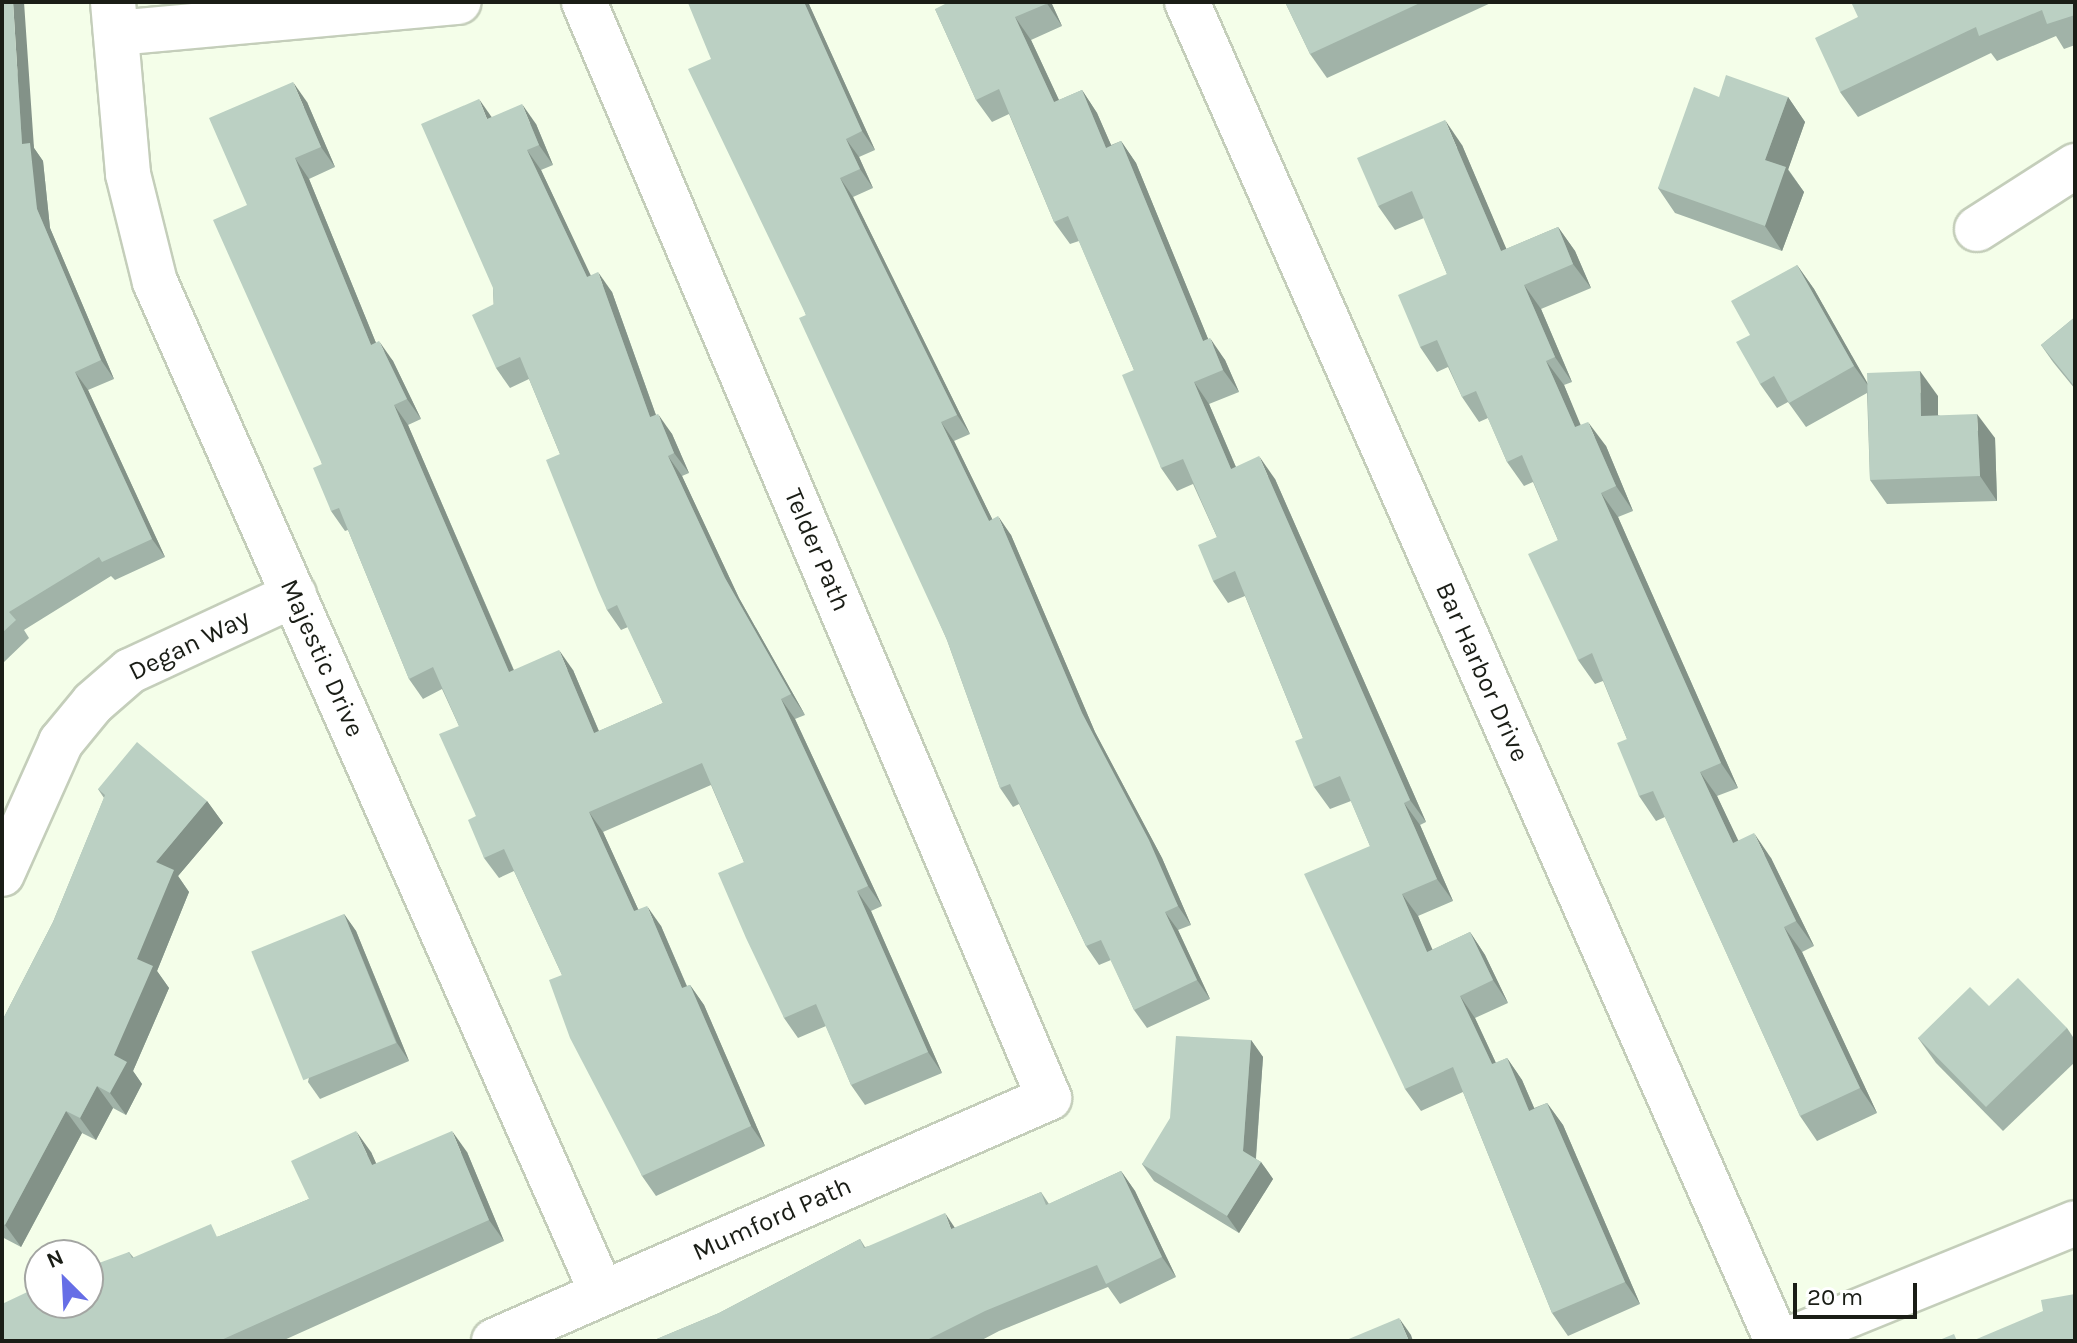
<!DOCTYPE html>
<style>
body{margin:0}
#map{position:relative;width:2077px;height:1343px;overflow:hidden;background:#f4fee9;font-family:Karla,sans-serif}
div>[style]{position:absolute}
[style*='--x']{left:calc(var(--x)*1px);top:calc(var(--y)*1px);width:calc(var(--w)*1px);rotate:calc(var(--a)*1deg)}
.roads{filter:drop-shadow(2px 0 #c4ceba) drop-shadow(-2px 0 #c4ceba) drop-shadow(0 2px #c4ceba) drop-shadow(0 -2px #c4ceba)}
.minor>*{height:44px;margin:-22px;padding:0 22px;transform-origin:22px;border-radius:22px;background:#fff}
.wall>*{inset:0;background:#a1b3a8}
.shaded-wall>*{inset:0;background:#839288}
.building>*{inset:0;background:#bbd0c3;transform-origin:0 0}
span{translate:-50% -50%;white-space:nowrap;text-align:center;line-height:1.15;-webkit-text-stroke:7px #fff;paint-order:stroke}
.street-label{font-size:26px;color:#1a1d16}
.frame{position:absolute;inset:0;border:4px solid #1a1d16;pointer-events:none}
.north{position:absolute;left:24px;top:1239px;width:80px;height:80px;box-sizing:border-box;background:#fff;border:2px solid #a3a5a2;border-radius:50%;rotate:336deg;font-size:22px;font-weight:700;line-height:32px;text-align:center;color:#1a1d16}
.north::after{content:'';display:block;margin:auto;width:28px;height:36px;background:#666ee6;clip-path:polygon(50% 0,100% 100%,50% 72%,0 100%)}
.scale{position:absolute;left:1793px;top:1283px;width:124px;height:36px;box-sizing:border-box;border:4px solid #1a1d16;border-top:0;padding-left:10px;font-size:24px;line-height:28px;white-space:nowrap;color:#1a1d16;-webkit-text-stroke:6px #fff;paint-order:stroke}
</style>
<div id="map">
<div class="roads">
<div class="minor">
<div style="--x:113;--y:2;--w:173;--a:85"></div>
<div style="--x:128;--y:174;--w:111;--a:76"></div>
<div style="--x:155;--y:282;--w:1105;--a:66.15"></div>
<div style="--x:1187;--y:2;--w:1463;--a:66.22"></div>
<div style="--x:116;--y:33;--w:344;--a:-5.2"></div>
<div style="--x:1977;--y:229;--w:117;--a:-32.7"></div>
<div style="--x:2;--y:874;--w:145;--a:-65.9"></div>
<div style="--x:61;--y:742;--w:50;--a:-50.6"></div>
<div style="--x:93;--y:703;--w:49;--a:-40.9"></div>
<div style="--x:130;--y:671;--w:181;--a:-24.9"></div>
<div style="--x:494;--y:1341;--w:606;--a:-23.65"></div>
<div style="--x:1049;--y:1098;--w:1191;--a:-112.99"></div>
<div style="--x:1785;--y:1341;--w:313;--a:-22.1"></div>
</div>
</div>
<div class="wall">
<div style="clip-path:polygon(2px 2px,34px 148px,43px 161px,50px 228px,114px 379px,88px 390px,165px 557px,115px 580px,111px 576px,24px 630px,29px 638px,4px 662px,2px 666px)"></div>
<div style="clip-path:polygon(808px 2px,875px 150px,859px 157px,873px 188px,853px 197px,970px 434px,954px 441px,992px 519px,1011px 535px,1095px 732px,1162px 858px,1191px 925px,1178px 930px,1210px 999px,1147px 1028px,1134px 1010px,1111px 960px,1099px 965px,1086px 946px,1019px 804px,1013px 807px,1000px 788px,947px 640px,806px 315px,711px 59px)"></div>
<div style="clip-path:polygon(1051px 2px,1062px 26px,1031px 40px,1059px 100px,1082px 90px,1097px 113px,1111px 145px,1121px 141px,1136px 163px,1208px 339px,1225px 360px,1239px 392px,1209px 404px,1236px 467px,1275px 479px,1426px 822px,1420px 825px,1453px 901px,1418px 916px,1432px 950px,1470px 932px,1485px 955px,1508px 1003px,1475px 1018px,1496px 1063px,1507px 1058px,1522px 1080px,1534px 1108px,1547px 1103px,1563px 1125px,1640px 1304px,1568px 1336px,1552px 1313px,1463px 1092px,1421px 1111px,1405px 1089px,1370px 846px,1351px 801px,1330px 809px,1314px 787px,1303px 738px,1245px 596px,1228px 603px,1213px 581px,1217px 537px,1193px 484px,1177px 491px,1161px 468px,1134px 370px,1079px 241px,1070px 244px,1054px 222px,1009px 114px,992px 122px,976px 100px,935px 9px)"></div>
<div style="clip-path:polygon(1285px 2px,1493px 2px,1327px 78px,1310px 54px)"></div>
<div style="clip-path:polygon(2075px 2px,2075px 45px,2064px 49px,2056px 36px,1997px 61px,1991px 53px,1858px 117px,1840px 92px,1858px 17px)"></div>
<div style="clip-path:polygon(1719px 97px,1788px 97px,1805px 122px,1788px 169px,1804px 192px,1782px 251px,1675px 213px,1658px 188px)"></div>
<div style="clip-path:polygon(307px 102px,335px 167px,309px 179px,376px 343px,393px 361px,421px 419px,408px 425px,514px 670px,573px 670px,599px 731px,663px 703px,628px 627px,621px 630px,607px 610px,560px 454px,529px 379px,510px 388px,496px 368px,493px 288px,491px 117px,536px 124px,553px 165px,541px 170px,590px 275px,612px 292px,656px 415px,672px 434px,689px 473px,682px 476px,739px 598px,805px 715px,795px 719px,882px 906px,871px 911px,942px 1073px,865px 1105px,851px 1085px,826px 1026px,798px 1038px,784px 1018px,744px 862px,711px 785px,603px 832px,638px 909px,661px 926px,687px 986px,690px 985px,704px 1005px,765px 1146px,656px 1196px,642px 1176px,562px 975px,514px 871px,499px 878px,484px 858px,459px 726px,442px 689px,423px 699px,409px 679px,348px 530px,345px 531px,331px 511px,322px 464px,247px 205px)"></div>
<div style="clip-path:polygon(1462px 145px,1506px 249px,1558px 227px,1575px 251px,1591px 288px,1541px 309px,1572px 382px,1564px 385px,1580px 425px,1606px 446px,1633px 511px,1618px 517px,1738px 788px,1717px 796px,1738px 841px,1771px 858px,1814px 946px,1802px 952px,1877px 1113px,1817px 1141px,1800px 1116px,1665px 817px,1656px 821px,1639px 796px,1627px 739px,1603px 681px,1595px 684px,1578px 660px,1558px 540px,1533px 482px,1524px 486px,1507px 462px,1488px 418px,1479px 422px,1462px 397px,1448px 367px,1437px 372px,1420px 347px,1447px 274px,1424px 218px,1395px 230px,1378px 206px)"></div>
<div style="clip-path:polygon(1797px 265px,1814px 289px,1867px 383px,1938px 396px,1938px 415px,1995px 438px,1997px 501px,1887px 504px,1870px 480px,1867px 393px,1806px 427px,1788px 402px,1777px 408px,1760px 384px,1750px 335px)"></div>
<div style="clip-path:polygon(2075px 317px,2075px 389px,2053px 362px,2041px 345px)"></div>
<div style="clip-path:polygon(98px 789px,207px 801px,223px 823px,178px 876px,189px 892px,157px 971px,169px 988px,133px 1071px,142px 1084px,126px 1115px,113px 1108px,96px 1140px,82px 1133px,21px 1247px,2px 1237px,2px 1021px,53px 922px,104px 798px)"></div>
<div style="clip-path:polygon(344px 914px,356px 931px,409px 1061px,320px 1099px,308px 1082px)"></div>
<div style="clip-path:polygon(1989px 1006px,2067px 1028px,2075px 1040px,2075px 1062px,2003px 1131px,1936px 1063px,1918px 1038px)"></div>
<div style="clip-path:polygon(1251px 1040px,1263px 1057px,1256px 1159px,1261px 1162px,1273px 1179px,1239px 1233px,1154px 1181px,1142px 1164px)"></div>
<div style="clip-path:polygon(371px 1152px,376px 1164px,467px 1152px,504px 1241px,282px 1341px,2px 1341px,129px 1252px,134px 1258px,220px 1236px,309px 1199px)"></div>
<div style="clip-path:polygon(1121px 1171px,1135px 1191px,1176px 1277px,1120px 1304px,1108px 1287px,999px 1331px,980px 1341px,652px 1341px,719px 1313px,860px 1239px,865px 1247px,955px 1228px,1041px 1192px,1049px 1204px)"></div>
</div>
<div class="shaded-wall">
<div style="clip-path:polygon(13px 2px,24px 2px,34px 148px,43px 161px,50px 228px,114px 379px,101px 360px,37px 209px,22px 144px)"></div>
<div style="clip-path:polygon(804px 2px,808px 2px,875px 150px,862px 131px)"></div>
<div style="clip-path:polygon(1046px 2px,1051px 2px,1062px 26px)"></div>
<div style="clip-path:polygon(1015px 17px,1031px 40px,1070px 124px,1054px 102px)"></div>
<div style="clip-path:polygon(293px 82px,307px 102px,335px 167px,321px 147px)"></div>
<div style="clip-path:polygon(1082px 90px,1097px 113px,1122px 170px,1106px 148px)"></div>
<div style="clip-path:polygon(1788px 97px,1805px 122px,1788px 170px,1804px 192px,1782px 251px,1765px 226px,1765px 160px)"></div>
<div style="clip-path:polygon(479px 99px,493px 119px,487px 119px)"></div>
<div style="clip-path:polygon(522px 104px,536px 124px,553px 165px,539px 145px)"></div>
<div style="clip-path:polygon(1445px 120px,1462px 145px,1518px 276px,1501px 251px)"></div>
<div style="clip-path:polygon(846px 139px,859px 157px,873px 188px,860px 169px)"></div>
<div style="clip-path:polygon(1121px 141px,1136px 163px,1218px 363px,1203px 341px)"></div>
<div style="clip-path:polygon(527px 150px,541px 170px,601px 297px,587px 277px)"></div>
<div style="clip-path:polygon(295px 158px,309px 179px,385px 365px,371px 345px)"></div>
<div style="clip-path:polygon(840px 178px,853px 197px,970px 434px,957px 415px)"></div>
<div style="clip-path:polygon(1558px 227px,1575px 251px,1591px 288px,1573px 264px)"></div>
<div style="clip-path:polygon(1797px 265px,1814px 289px,1872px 391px,1854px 366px)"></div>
<div style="clip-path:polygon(598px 272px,612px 292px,664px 438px,650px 417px)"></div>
<div style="clip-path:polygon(1524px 285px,1541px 309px,1572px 382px,1555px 357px)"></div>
<div style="clip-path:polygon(1210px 338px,1225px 360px,1239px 392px,1223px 370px)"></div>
<div style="clip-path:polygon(379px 341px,393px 361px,421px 419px,407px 399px)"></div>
<div style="clip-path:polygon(1546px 361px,1564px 385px,1592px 452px,1575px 427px)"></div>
<div style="clip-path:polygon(1920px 371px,1938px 396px,1938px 441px,1921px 416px)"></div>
<div style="clip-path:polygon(75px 372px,88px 390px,165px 557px,152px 539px)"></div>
<div style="clip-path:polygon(1194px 382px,1209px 404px,1246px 491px,1231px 469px)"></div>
<div style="clip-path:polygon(394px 405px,408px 425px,523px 692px,509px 672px)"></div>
<div style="clip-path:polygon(658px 414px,672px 434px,689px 473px,674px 453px)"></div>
<div style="clip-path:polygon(1977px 414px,1995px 438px,1997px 501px,1980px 476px)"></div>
<div style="clip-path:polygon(941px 422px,954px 441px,1002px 539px,989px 521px)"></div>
<div style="clip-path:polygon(1588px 422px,1606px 446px,1633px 511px,1616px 486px)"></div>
<div style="clip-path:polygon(668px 456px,682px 476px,739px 598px,805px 715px,791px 694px,725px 578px)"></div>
<div style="clip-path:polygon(1259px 456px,1275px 479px,1426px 822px,1410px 800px)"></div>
<div style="clip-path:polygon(1601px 493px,1618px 517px,1738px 788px,1721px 763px)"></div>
<div style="clip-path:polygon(998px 516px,1011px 535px,1095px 732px,1162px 858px,1191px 925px,1178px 906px,1082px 713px)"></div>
<div style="clip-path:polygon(559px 650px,573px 670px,608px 753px,594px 733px)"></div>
<div style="clip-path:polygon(781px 699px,795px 719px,882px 906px,868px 886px)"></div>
<div style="clip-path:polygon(1700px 772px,1717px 796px,1751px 867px,1733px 843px)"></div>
<div style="clip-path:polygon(207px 801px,223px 823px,178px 876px,189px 892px,157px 971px,169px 988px,133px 1071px,142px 1084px,126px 1115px,110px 1093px,114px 1055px,137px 959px,156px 862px)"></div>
<div style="clip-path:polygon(1404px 803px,1420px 825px,1453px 901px,1437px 879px)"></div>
<div style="clip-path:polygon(589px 812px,603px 832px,648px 931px,634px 911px)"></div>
<div style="clip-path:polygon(1754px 833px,1771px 858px,1814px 946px,1796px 921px)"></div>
<div style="clip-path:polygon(857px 891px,871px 911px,942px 1073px,928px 1052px)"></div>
<div style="clip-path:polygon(1402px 894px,1418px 916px,1443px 974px,1427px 952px)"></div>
<div style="clip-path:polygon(647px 906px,661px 926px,696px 1008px,682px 988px)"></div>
<div style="clip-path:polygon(1165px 912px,1178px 930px,1210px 999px,1197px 980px)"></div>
<div style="clip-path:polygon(344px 914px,356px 931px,409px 1061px,397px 1043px)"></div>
<div style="clip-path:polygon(1784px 927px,1802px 952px,1877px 1113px,1860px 1088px)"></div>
<div style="clip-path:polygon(1470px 932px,1485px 955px,1508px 1003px,1493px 980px)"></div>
<div style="clip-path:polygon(690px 985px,704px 1005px,765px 1146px,751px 1126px)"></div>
<div style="clip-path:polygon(1460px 996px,1475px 1018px,1507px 1087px,1492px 1064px)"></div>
<div style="clip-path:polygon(1251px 1040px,1263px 1057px,1255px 1168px,1243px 1151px)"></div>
<div style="clip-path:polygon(1507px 1058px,1522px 1080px,1545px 1133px,1529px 1111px)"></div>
<div style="clip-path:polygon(97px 1086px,113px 1108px,96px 1140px,80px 1118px)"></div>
<div style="clip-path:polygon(1547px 1103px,1563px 1125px,1640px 1304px,1625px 1282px)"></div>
<div style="clip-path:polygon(66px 1111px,82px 1133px,21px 1247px,5px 1225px)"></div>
<div style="clip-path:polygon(356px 1131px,371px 1152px,387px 1187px,372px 1165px)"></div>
<div style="clip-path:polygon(452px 1131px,467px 1152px,504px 1241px,489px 1220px)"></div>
<div style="clip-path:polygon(1261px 1162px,1273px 1179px,1239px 1233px,1227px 1216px)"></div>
<div style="clip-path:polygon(1121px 1171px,1135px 1191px,1176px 1277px,1162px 1257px)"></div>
<div style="clip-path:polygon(945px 1213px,959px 1234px,951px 1229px)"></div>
<div style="clip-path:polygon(1399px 1318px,1411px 1335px,1413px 1341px,1409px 1341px)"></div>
</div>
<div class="building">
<div style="clip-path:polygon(2px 2px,13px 2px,22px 144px,30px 143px,37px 209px,101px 360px,75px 372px,152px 539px,102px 562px,99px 557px,9px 612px,16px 620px,2px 633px)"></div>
<div style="clip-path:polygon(691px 2px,804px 2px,862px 131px,846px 139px,860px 169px,840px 178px,957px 415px,941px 422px,989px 521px,998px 516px,1082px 713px,1149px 840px,1178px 906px,1165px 912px,1197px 980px,1134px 1010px,1101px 940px,1086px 946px,1010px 784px,1000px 788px,947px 640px,799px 318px,806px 315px,688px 69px,711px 59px,688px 3px)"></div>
<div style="clip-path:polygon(949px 2px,1046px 2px,1046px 4px,1015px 17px,1054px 102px,1082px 90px,1106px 148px,1121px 141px,1203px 341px,1210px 338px,1223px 370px,1194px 382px,1231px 469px,1259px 456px,1410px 800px,1404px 803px,1437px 879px,1402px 894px,1427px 952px,1470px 932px,1493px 980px,1460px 996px,1492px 1064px,1507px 1058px,1529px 1111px,1547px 1103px,1625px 1282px,1552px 1313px,1453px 1067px,1405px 1089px,1304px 874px,1370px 846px,1340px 776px,1314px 787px,1295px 741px,1303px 738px,1235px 571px,1213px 581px,1198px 545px,1217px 537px,1183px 459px,1161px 468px,1122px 375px,1134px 370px,1068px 216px,1054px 222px,999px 89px,976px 100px,935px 9px)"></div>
<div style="clip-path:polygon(1285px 2px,1422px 2px,1310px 54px)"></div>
<div style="clip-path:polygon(1851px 2px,2075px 2px,2075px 15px,2047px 24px,2042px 10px,1979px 36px,1976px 27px,1840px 92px,1815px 38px,1858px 17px)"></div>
<div style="clip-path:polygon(1726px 75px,1788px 97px,1765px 160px,1786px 167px,1765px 226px,1658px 188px,1694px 87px,1719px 97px)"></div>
<div style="clip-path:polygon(293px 82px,321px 147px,295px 158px,371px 345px,379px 341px,407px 399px,394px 405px,509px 672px,559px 650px,594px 733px,663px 703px,617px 605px,607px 610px,598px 590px,546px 460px,560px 454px,520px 357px,496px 368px,472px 315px,494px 304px,493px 288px,421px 124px,479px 99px,487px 119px,522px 104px,539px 145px,527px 150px,587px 277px,598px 272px,650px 417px,658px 414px,674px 453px,668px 456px,725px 578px,791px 694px,781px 699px,868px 886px,857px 891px,928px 1052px,851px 1085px,816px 1004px,784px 1018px,746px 938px,718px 873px,744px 862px,702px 763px,637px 791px,589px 812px,634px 911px,647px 906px,682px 988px,690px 985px,751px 1126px,642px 1176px,570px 1038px,549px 980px,562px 975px,504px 849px,484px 858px,468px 820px,476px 816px,439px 734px,459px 726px,433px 667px,409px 679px,339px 508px,331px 511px,313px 468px,322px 464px,213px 220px,247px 205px,209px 118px)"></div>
<div style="clip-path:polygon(1445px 120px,1501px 251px,1558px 227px,1573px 264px,1524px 285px,1555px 357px,1546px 361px,1575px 427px,1588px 422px,1616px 486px,1601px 493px,1721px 763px,1700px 772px,1733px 843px,1754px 833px,1796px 921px,1784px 927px,1860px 1088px,1800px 1116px,1653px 791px,1639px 796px,1617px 743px,1627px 739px,1592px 653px,1578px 660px,1528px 554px,1558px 540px,1522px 455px,1507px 462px,1476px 391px,1462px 397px,1437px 340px,1420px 347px,1398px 295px,1447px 274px,1412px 191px,1378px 206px,1357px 158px)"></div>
<div style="clip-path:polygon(1797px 265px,1854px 366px,1789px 403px,1774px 376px,1760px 384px,1736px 342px,1750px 335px,1731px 301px)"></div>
<div style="clip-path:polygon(2075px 317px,2075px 387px,2041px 345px)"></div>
<div style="clip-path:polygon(1920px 371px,1921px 416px,1977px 414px,1980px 476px,1870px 480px,1867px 373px)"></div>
<div style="clip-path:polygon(137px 742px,207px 801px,156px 862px,174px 870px,137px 959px,153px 966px,114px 1055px,127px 1062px,110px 1093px,97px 1086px,80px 1118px,66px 1111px,5px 1225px,2px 1223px,2px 1021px,53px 922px,105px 795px,98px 789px)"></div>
<div style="left:344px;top:914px;width:139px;height:100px;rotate:68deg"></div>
<div style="clip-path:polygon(2018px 978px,2067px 1028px,1986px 1107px,1918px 1038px,1970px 987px,1989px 1006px)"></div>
<div style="clip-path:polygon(1176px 1036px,1251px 1040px,1243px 1151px,1261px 1162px,1227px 1216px,1142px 1164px,1170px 1118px)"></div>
<div style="clip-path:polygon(356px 1131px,372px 1165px,452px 1131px,489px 1220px,219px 1341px,2px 1341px,2px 1304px,40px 1286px,40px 1303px,88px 1303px,88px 1267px,129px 1252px,132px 1258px,211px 1224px,217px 1237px,309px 1199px,291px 1161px)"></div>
<div style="clip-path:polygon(1121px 1171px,1162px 1257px,1106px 1284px,1097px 1265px,985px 1311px,925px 1341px,652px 1341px,719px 1313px,860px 1239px,864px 1248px,945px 1213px,951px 1229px,1041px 1192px,1046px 1205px)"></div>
<div style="clip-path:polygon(2075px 1294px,2075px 1341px,1972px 1341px,2043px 1311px,2041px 1300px)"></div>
<div style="clip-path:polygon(1399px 1318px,1409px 1341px,1344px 1341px)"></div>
<div style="clip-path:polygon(1954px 1334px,1957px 1341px,1937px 1341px)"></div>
</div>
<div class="street-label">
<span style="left:817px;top:550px;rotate:67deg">Telder Path</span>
<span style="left:189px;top:645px;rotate:-26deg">Degan Way</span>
<span style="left:322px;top:658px;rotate:66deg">Majestic Drive</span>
<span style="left:1482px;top:672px;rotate:66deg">Bar Harbor Drive</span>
<span style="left:772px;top:1219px;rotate:-24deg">Mumford Path</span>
</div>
<div class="frame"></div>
<div class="north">N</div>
<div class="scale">20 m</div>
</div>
